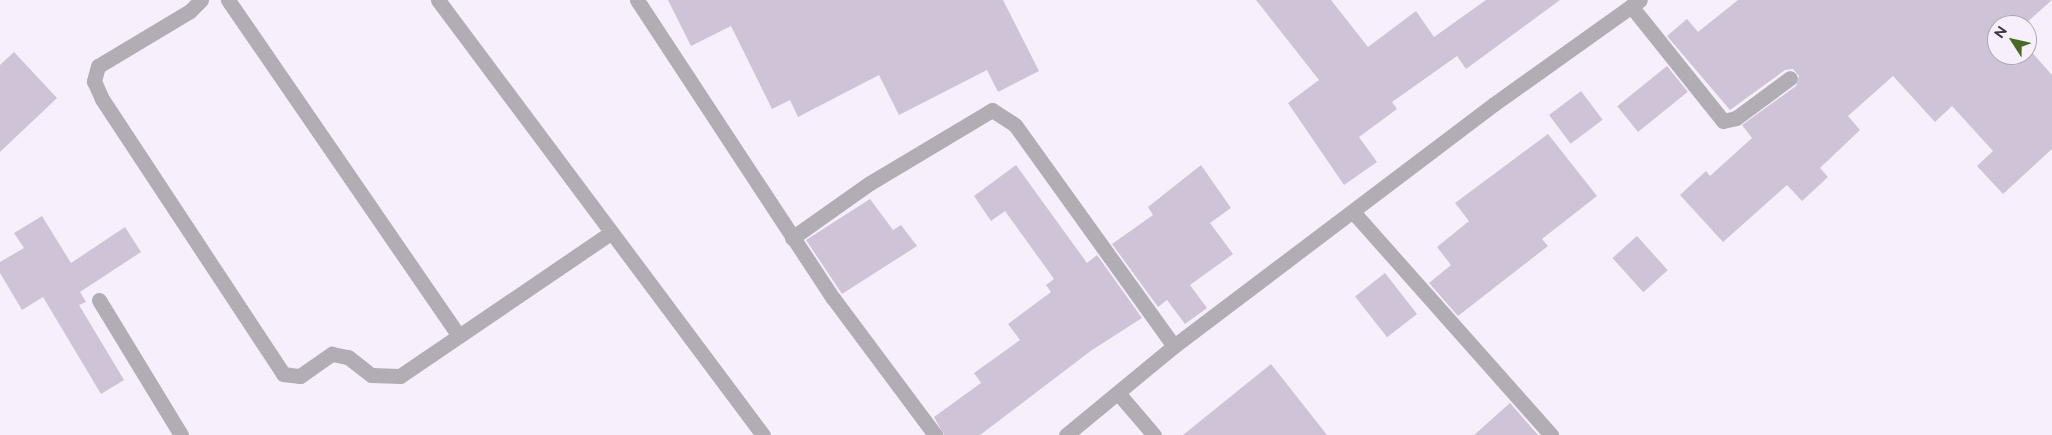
<!DOCTYPE html>
<style>
body{margin:0}
#map{position:relative;width:2052px;height:435px;overflow:hidden;background:#f7f0fc;font-family:Raleway,sans-serif}
div>[style]{position:absolute}
[style*='--x']{left:calc(var(--x)*1px);top:calc(var(--y)*1px);width:calc(var(--w)*1px);rotate:calc(var(--a)*1deg)}
.building>*{inset:0;background:#cfc3d7;transform-origin:0 0}
.street>*{height:15px;margin:-7.5px;padding:0 7.5px;transform-origin:7.5px;border-radius:7.5px;background:#b2adb5}
span{translate:-50% -50%;white-space:nowrap;text-align:center;line-height:1.15;-webkit-text-stroke:4px #f7f0fc;paint-order:stroke}
.north{position:absolute;left:1987px;top:15px;width:50px;height:50px;box-sizing:border-box;background:#f7f0fc;border:1px solid #aca6b0;border-radius:50%;rotate:305deg;font-size:14px;font-weight:700;line-height:20px;text-align:center;color:#3c373f}
.north::after{content:'';display:block;margin:auto;width:18px;height:22px;background:#486b24;clip-path:polygon(50% 0,100% 100%,50% 72%,0 100%)}
</style>
<div id="map">
<div class="building">
<div style="clip-path:polygon(668px 0,1003px 0,1039px 71px,998px 92px,987px 70px,899px 115px,879px 75px,798px 117px,790px 100px,772px 109px,731px 26px,691px 46px)"></div>
<div style="clip-path:polygon(1256px 0,1331px 0,1368px 47px,1416px 11px,1434px 37px,1486px 0,1560px 0,1466px 69px,1457px 56px,1392px 102px,1397px 109px,1359px 137px,1377px 162px,1344px 185px,1288px 103px,1319px 80px)"></div>
<div style="clip-path:polygon(1738px 0,2052px 0,2024px 25px,1997px 25px,1997px 55px,2027px 55px,2027px 47px,2052px 75px,2052px 149px,2003px 194px,1977px 166px,1993px 151px,1952px 106px,1935px 122px,1893px 76px,1848px 116px,1860px 130px,1820px 168px,1828px 177px,1802px 201px,1787px 185px,1723px 242px,1680px 195px,1706px 171px,1710px 176px,1752px 138px,1742px 125px,1796px 86px,1799px 76px,1793px 69px,1785px 70px,1730px 110px,1667px 36px,1687px 19px,1698px 32px)"></div>
<div style="clip-path:polygon(14px 52px,57px 98px,0 152px,0 65px)"></div>
<div style="left:1667px;top:66px;width:33px;height:64px;rotate:51deg"></div>
<div style="left:1581px;top:91px;width:36px;height:40px;rotate:53deg"></div>
<div style="clip-path:polygon(1548px 134px,1597px 196px,1542px 239px,1548px 246px,1458px 316px,1429px 283px,1451px 265px,1437px 247px,1469px 221px,1455px 203px)"></div>
<div style="clip-path:polygon(1016px 165px,1087px 263px,1097px 255px,1142px 318px,1092px 350px,980px 435px,944px 435px,934px 417px,981px 383px,974px 373px,1020px 340px,1008px 324px,1051px 292px,1046px 285px,1054px 279px,1005px 211px,991px 221px,974px 196px)"></div>
<div style="clip-path:polygon(1201px 165px,1231px 208px,1210px 223px,1233px 254px,1190px 285px,1207px 308px,1185px 324px,1167px 300px,1158px 307px,1112px 244px,1153px 215px,1148px 207px)"></div>
<div style="clip-path:polygon(870px 199px,893px 230px,901px 225px,917px 246px,842px 294px,806px 240px)"></div>
<div style="clip-path:polygon(42px 216px,71px 263px,125px 227px,141px 252px,80px 292px,86px 302px,79px 305px,124px 380px,101px 394px,43px 297px,22px 310px,0 273px,0 262px,24px 248px,14px 233px)"></div>
<div style="left:1637px;top:236px;width:46px;height:33px;rotate:48deg"></div>
<div style="left:1385px;top:273px;width:52px;height:38px;rotate:52deg"></div>
<div style="clip-path:polygon(1271px 364px,1327px 435px,1183px 435px)"></div>
<div style="clip-path:polygon(1510px 403px,1538px 435px,1474px 435px)"></div>
</div>
<div class="street">
<div style="--x:201;--y:0;--w:16;--a:135"></div>
<div style="--x:190;--y:11;--w:107;--a:149.1"></div>
<div style="--x:98;--y:66;--w:16;--a:105"></div>
<div style="--x:94;--y:81;--w:20;--a:66"></div>
<div style="--x:102;--y:99;--w:329;--a:56.6"></div>
<div style="--x:283;--y:374;--w:17;--a:7"></div>
<div style="--x:300;--y:376;--w:39;--a:-35"></div>
<div style="--x:332;--y:354;--w:16;--a:11"></div>
<div style="--x:348;--y:357;--w:29;--a:38"></div>
<div style="--x:371;--y:375;--w:29;--a:2"></div>
<div style="--x:400;--y:376;--w:253;--a:-34.2"></div>
<div style="--x:228;--y:0;--w:406;--a:55.5"></div>
<div style="--x:438;--y:0;--w:543;--a:53.24"></div>
<div style="--x:637;--y:0;--w:357;--a:56.7"></div>
<div style="--x:833;--y:298;--w:171;--a:53.3"></div>
<div style="--x:1631;--y:6;--w:147;--a:51.3"></div>
<div style="--x:1723;--y:121;--w:13;--a:-13"></div>
<div style="--x:1736;--y:118;--w:67;--a:-36.5"></div>
<div style="--x:1354;--y:213;--w:297;--a:48.4"></div>
<div style="--x:792;--y:238;--w:95;--a:-35.2"></div>
<div style="--x:870;--y:183;--w:142;--a:-30.9"></div>
<div style="--x:992;--y:110;--w:27;--a:33"></div>
<div style="--x:1015;--y:125;--w:272;--a:54.3"></div>
<div style="--x:99;--y:300;--w:158;--a:58.7"></div>
<div style="--x:1118;--y:393;--w:55;--a:49.4"></div>
<div style="--x:1066;--y:435;--w:140;--a:-39.5"></div>
<div style="--x:1174;--y:346;--w:401;--a:-37.1"></div>
<div style="--x:1494;--y:104;--w:179;--a:-35.5"></div>
</div>
<div class="north">N</div>
</div>
